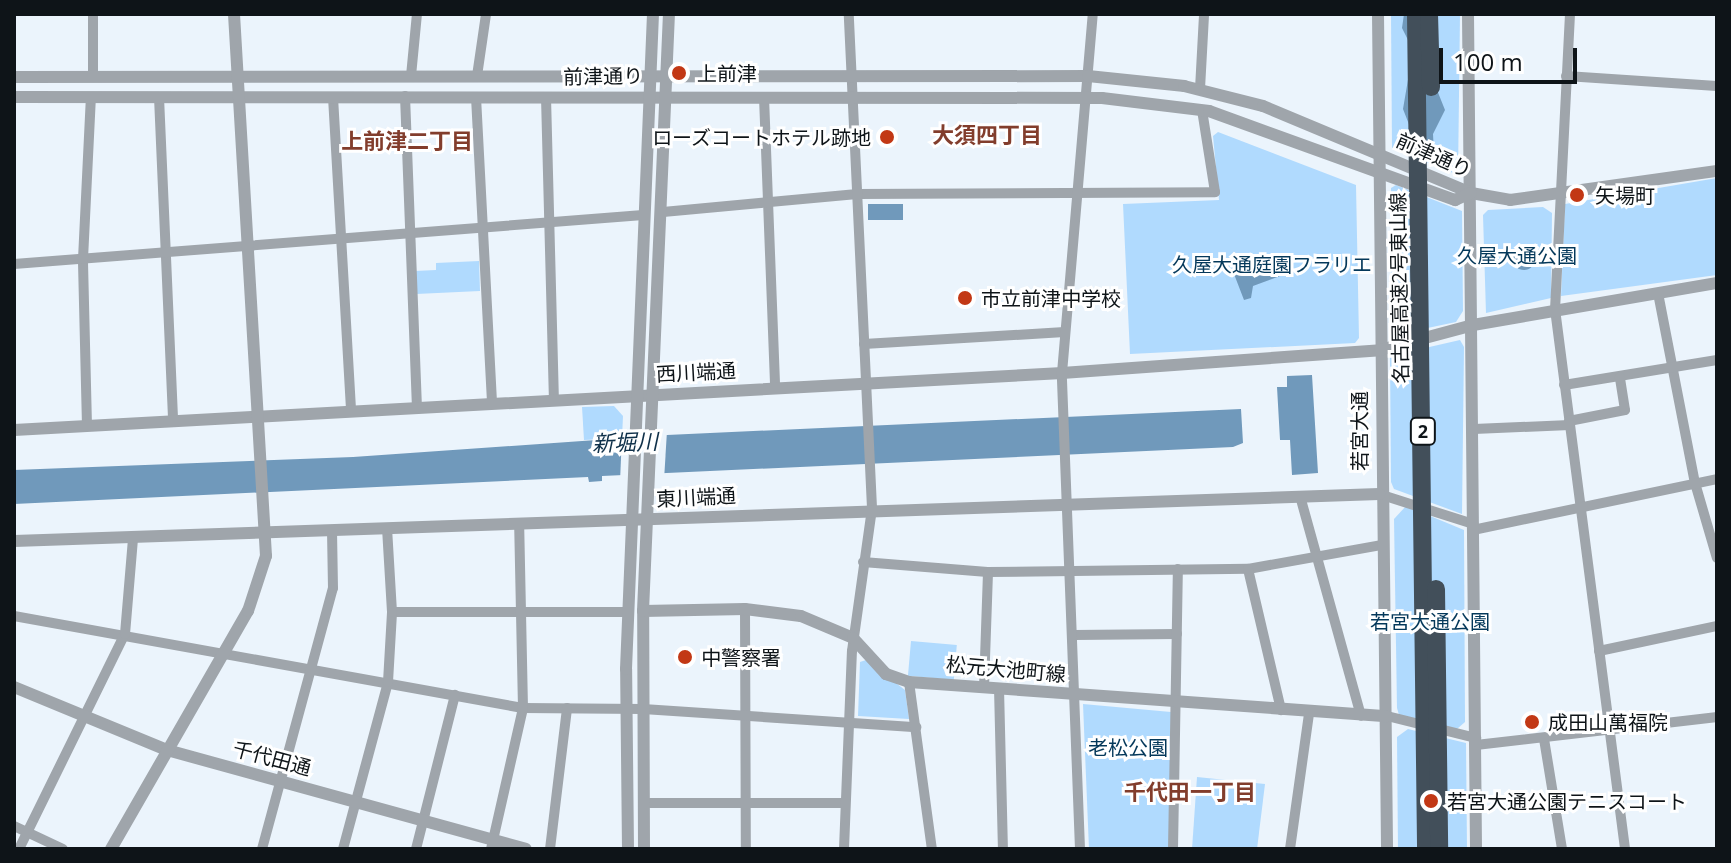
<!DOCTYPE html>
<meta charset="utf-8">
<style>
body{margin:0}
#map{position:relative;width:1731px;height:863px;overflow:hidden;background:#ebf4fc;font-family:"Open Sans","Noto Sans JP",sans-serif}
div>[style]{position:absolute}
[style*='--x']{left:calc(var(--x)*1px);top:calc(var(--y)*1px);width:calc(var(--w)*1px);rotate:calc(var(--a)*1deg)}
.green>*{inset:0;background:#b0dafe;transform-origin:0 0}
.water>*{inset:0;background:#7099bb;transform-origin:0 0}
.round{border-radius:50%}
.pier>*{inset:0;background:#ebf4fc}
.minor>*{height:10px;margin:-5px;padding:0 5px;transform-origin:5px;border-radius:5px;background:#9fa5ab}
.tertiary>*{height:12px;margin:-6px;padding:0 6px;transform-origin:6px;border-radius:6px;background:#9fa5ab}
.motorway-bridge>*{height:18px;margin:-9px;padding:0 9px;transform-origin:9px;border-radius:9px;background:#424f5a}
.dots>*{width:22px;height:22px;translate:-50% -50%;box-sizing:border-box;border:4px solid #fff;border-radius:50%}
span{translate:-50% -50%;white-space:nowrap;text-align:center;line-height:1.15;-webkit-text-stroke:6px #fff;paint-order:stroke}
.shield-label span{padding:2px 6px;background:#fff;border:2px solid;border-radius:6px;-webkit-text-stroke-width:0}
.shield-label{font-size:18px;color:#0e1418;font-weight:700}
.poi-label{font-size:20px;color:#0e1418}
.left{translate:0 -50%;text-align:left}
.right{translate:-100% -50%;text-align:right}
.street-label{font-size:20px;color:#0e1418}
.park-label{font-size:20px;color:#04385a}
.neighbourhood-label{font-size:22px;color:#823d2c;font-weight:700}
.water-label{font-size:22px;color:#0f3049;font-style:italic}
.frame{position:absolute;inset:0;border:16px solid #0e1418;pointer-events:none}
.scale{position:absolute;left:1439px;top:48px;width:138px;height:36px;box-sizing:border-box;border:4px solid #0e1418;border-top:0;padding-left:10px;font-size:24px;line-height:28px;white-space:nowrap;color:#0e1418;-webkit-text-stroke:6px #fff;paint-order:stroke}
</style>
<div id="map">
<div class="green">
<div style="clip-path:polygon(1391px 14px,1460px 14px,1458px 175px,1392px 148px)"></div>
<div style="clip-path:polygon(1218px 132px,1356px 185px,1359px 338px,1355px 343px,1130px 354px,1123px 204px,1219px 200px,1213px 136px)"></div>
<div style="clip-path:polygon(1717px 178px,1717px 275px,1561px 296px,1565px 204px)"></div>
<div style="clip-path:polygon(1396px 185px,1462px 211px,1463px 311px,1456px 322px,1399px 334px,1391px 328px,1391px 188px)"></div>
<div style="clip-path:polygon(1543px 207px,1552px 213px,1551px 298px,1486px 313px,1483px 215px,1488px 210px)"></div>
<div style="clip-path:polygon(479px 261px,480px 291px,416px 294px,415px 271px,436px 270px,436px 263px)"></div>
<div style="clip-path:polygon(1460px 340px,1464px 347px,1462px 514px,1394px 489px,1391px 482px,1390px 356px)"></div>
<div style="clip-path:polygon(614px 406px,623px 416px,622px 438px,584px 440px,582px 407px)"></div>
<div style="clip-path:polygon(1406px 506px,1464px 530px,1465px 722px,1457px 729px,1399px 715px,1397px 708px,1394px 519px)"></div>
<div style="left:911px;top:641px;width:46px;height:35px;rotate:5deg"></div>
<div style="clip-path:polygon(866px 660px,905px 690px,909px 719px,858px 716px,860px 662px)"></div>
<div style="clip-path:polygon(1083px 704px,1171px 712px,1169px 849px,1089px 849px)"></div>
<div style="clip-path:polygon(1408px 729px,1466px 743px,1467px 849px,1398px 849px,1397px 737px)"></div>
<div style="clip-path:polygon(1197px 777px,1265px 784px,1257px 849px,1192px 849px)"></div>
</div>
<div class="water">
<div style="clip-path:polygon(1404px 14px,1434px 14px,1435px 85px,1445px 110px,1433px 134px,1434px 154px,1417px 145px,1403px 109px,1413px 50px,1402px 28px)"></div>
<div style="left:868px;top:204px;width:35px;height:16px"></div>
<div class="round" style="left:1513px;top:248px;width:22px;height:22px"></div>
<div style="clip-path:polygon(1259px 256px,1271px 260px,1280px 276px,1253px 286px,1251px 298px,1244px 300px,1234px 274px,1244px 261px)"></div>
<div style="clip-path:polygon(1312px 375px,1318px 473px,1292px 475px,1290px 440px,1280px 440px,1277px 387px,1287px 387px,1287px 376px)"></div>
<div style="clip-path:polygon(1241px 409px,1243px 443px,1233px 447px,602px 476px,602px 481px,589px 482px,588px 477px,14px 504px,14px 470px,353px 457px,667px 435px)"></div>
</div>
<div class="pier">
<div style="clip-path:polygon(667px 431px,664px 480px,620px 482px,622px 434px)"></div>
</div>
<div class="minor">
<div style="--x:93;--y:14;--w:62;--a:90"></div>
<div style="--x:1570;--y:14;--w:295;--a:92.9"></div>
<div style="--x:1555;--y:309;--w:545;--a:82.61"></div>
<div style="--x:411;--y:76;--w:62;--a:-84.5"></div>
<div style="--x:477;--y:76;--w:63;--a:-81.7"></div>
<div style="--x:1566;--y:76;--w:151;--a:3.8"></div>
<div style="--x:1200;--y:89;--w:75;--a:-86.9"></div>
<div style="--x:405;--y:96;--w:311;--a:87.8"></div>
<div style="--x:159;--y:97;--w:325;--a:87.5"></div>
<div style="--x:333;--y:97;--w:315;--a:86.7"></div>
<div style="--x:476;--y:97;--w:305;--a:87"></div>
<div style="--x:546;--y:97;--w:302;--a:88.5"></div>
<div style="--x:764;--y:97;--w:291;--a:87.8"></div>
<div style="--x:663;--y:212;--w:195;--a:-5.3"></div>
<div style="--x:857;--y:194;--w:358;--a:-0.3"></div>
<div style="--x:1215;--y:192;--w:83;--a:-99"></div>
<div style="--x:14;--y:264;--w:631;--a:-4.45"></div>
<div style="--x:1658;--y:293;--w:194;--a:79"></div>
<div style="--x:1695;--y:483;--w:78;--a:73.7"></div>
<div style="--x:864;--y:344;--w:201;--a:-3.4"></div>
<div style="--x:1564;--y:385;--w:155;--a:-9.3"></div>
<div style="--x:1569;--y:421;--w:57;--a:-11.1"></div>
<div style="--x:1625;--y:410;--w:33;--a:-99"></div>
<div style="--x:87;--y:426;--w:167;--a:-91.4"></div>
<div style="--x:83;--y:259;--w:162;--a:-87.2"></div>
<div style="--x:1474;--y:429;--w:96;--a:-2.4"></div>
<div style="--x:1379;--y:494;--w:99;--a:17.7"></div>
<div style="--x:1300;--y:496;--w:228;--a:74.5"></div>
<div style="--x:1473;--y:530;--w:249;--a:-11.8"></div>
<div style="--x:863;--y:562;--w:125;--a:4.6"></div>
<div style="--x:988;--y:572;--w:260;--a:-0.7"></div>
<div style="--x:1248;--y:569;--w:135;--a:-10.2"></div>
<div style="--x:1248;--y:569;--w:145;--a:76.8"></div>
<div style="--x:745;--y:609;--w:240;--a:89.8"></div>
<div style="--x:392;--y:612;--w:237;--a:0"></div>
<div style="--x:14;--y:616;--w:517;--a:10.25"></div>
<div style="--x:523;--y:708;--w:120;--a:0.5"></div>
<div style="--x:643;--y:709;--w:274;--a:3.8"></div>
<div style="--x:1074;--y:635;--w:103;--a:-0.6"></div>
<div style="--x:1599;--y:651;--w:121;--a:-12"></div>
<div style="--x:909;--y:682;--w:169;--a:82.2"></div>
<div style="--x:984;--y:687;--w:115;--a:-88"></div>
<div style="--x:999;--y:688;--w:161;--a:88.6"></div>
<div style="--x:1387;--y:716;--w:92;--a:13.9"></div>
<div style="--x:1544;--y:739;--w:111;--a:80.7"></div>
<div style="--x:1476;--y:745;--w:243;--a:-6.6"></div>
<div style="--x:644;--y:803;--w:200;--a:0"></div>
<div style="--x:14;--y:826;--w:54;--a:25.1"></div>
<div style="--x:19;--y:849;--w:240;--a:-63.8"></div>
<div style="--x:125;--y:634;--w:96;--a:-85.2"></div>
<div style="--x:262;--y:849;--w:270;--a:-74.8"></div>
<div style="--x:333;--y:588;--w:58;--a:-91"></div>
<div style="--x:343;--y:849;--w:173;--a:-74.9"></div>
<div style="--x:388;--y:682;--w:70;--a:-86.7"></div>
<div style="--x:392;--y:612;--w:84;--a:-93.4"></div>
<div style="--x:416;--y:849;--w:159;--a:-75.8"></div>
<div style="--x:491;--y:849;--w:145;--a:-77.2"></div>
<div style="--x:523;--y:708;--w:184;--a:-91.2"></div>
<div style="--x:550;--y:849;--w:142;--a:-83.1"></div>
<div style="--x:844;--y:849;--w:198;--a:-87.7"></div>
<div style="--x:852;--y:651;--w:144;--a:-82"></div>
<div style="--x:872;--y:508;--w:495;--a:-92.7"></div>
<div style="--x:1080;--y:849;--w:476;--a:-92.2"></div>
<div style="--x:1062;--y:373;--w:360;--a:-85.1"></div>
<div style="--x:1173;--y:849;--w:280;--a:-89"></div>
<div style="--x:1290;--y:849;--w:137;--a:-82"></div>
</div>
<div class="tertiary">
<div style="--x:1378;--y:14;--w:835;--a:89.38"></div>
<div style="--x:1468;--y:14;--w:835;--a:89.45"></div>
<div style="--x:14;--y:77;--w:1074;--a:-0.05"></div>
<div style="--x:1088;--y:76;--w:97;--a:5.9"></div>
<div style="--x:1184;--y:86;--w:81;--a:14.2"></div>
<div style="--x:1263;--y:106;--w:225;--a:22.7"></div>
<div style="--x:1471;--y:193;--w:40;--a:10"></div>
<div style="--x:1510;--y:200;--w:209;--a:-8"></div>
<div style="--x:14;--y:97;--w:1088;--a:0.05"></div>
<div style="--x:1102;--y:98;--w:108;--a:6.9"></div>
<div style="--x:1209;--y:111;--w:262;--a:19.9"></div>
<div style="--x:1455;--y:200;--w:17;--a:-24"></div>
<div style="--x:14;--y:430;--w:1050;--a:-3.11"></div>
<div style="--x:1062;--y:373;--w:319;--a:-4.1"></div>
<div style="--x:1380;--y:350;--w:96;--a:-15"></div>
<div style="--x:1473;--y:325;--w:248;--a:-9.8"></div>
<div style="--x:14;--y:541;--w:1366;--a:-1.97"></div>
<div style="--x:643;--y:611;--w:102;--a:-1.1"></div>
<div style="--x:745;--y:609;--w:56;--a:7.1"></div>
<div style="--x:801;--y:616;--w:56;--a:22.9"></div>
<div style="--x:853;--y:638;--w:49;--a:47.5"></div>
<div style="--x:886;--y:674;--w:24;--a:19"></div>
<div style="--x:909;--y:682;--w:479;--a:4.1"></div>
<div style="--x:14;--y:687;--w:165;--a:22.4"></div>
<div style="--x:167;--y:750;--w:372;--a:15.4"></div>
<div style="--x:111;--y:849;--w:275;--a:-60.1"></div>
<div style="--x:248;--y:611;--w:58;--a:-71.9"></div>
<div style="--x:266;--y:556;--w:543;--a:-93.38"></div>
<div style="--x:628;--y:849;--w:180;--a:-90.6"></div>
<div style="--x:626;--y:669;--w:656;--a:-87.64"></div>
<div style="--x:644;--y:849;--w:238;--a:-90.2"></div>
<div style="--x:643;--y:611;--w:598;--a:-87.51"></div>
</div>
<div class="motorway-bridge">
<div style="--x:1416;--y:14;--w:835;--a:89.31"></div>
<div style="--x:1429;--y:14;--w:73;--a:88.4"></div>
<div style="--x:1436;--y:589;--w:260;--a:89.3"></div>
</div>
<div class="dots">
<div style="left:679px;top:73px;background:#c23815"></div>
<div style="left:887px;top:137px;background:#c23815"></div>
<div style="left:1577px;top:195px;background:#c23815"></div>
<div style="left:965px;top:298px;background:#c23815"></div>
<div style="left:685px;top:657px;background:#c23815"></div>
<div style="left:1532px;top:722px;background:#c23815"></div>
<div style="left:1431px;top:801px;background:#c23815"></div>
</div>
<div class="shield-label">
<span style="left:1423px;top:431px">2</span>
</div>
<div class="poi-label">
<span class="left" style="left:697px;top:73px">上前津</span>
<span class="right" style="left:871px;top:137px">ローズコートホテル跡地</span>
<span class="left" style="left:1595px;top:195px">矢場町</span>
<span class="left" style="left:981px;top:298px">市立前津中学校</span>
<span class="left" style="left:701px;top:657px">中警察署</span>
<span class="left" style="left:1548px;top:722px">成田山萬福院</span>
<span class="left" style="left:1447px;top:801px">若宮大通公園テニスコート</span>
</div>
<div class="street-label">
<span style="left:603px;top:76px;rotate:-1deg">前津通り</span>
<span style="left:1434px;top:155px;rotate:24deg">前津通り</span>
<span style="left:1399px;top:288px;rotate:-91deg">名古屋高速2号東山線</span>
<span style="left:696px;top:372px;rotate:-3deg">西川端通</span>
<span style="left:1359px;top:431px;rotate:-90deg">若宮大通</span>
<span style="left:696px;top:497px;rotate:-3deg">東川端通</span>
<span style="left:1006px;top:669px;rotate:5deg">松元大池町線</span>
<span style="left:272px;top:758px;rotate:15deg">千代田通</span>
</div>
<div class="park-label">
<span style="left:1517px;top:255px">久屋大通公園</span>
<span style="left:1272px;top:264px">久屋大通庭園フラリエ</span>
<span style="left:1430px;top:621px">若宮大通公園</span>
<span style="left:1128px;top:747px">老松公園</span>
</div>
<div class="neighbourhood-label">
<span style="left:987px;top:135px">大須四丁目</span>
<span style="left:407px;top:141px">上前津二丁目</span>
<span style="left:1190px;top:792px">千代田一丁目</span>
</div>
<div class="water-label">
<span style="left:625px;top:442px;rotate:-2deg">新堀川</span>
</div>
<div class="frame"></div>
<div class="scale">100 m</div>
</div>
